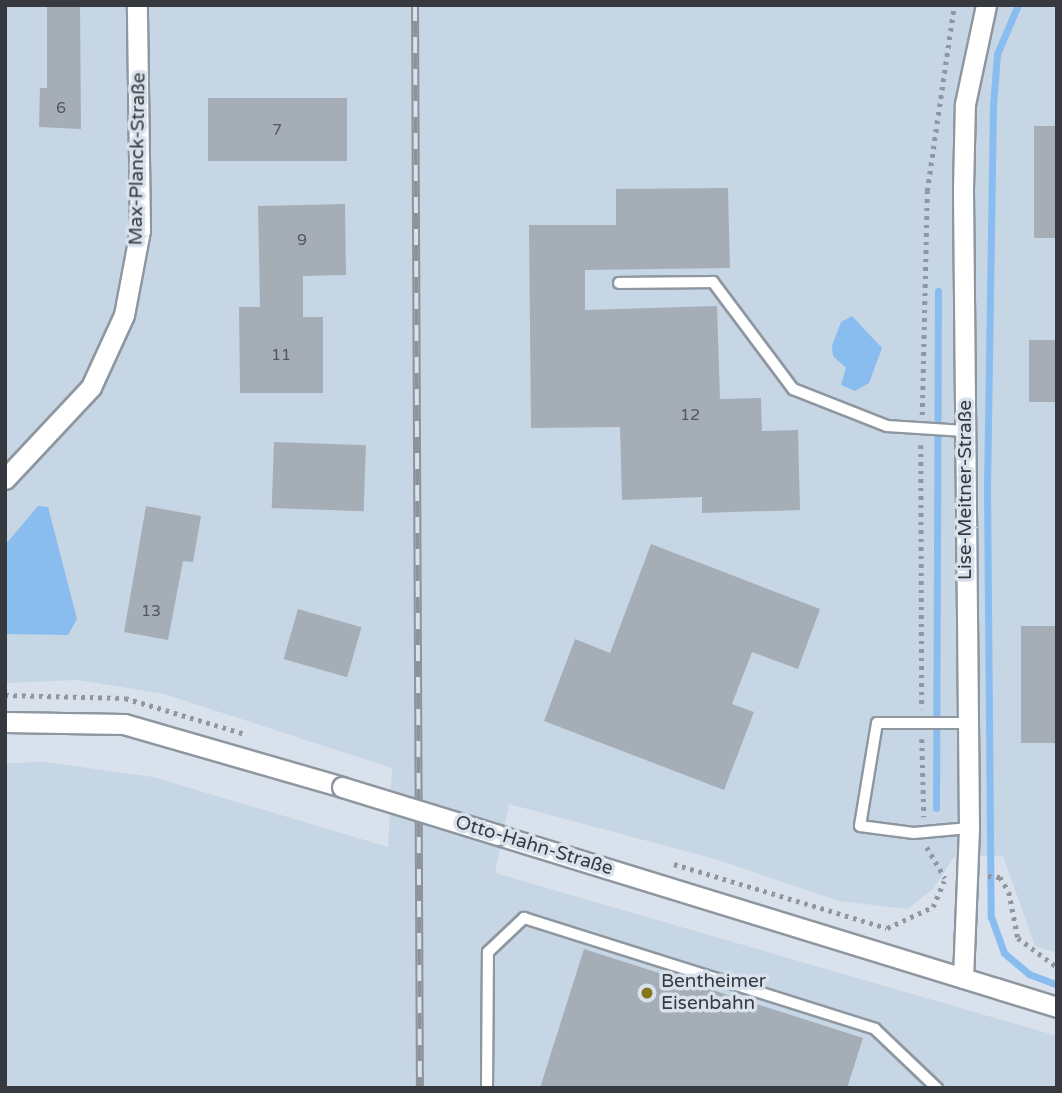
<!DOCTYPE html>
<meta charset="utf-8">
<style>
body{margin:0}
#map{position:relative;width:1062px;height:1093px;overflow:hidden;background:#d9e2ec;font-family:"Varela Round",sans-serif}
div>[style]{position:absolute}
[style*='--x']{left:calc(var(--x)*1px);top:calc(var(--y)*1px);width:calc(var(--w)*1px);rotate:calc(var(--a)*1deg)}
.built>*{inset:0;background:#c6d6e4}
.water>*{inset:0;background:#89bdef}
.stream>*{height:7px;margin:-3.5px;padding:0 3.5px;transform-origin:3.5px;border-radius:3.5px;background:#89bdef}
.building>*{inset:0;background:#a5aeb7;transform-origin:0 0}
.path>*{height:4.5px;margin-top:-2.25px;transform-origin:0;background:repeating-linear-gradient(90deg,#90979e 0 3.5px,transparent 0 8.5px)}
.roads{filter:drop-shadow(2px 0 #8e97a0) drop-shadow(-2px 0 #8e97a0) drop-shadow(0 2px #8e97a0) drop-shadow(0 -2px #8e97a0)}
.lane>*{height:10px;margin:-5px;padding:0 5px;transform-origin:5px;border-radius:5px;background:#fff}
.street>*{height:19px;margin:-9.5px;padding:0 9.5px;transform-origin:9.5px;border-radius:9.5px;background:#fff}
.rail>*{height:8px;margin-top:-4px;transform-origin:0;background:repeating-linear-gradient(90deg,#d9e2ec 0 16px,#8d939b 0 32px);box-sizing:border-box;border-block:2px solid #8d939b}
.bridges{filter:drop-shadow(2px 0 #8e97a0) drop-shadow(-2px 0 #8e97a0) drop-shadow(0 2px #8e97a0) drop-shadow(0 -2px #8e97a0)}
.street-bridge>*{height:19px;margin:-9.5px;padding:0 9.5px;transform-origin:9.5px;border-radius:9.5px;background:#fff}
.dots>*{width:19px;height:19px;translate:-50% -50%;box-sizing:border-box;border:4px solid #d9e2ec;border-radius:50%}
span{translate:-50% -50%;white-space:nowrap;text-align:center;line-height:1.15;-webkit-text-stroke:7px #d9e2ec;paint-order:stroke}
.number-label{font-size:16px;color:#52575c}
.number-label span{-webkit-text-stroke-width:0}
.street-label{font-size:19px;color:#363a3e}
.poi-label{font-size:19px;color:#363a3e}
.left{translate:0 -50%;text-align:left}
.frame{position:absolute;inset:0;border:7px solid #363a3e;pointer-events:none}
</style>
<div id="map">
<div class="built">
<div style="clip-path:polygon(5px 5px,1057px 5px,1057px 953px,1035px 946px,1003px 856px,954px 857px,934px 888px,907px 909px,839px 901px,715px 859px,509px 804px,495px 873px,1057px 1036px,1057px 1088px,5px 1088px,5px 763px,46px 762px,153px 777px,388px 847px,392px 768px,164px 694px,78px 680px,5px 683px)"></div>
</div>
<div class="water">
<div style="clip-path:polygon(852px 316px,882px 348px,869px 383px,855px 391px,841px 385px,846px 368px,833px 356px,832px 346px,841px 322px)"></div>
<div style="clip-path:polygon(38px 506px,48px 507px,77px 619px,68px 635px,5px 634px,5px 545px)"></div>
</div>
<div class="stream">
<div style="--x:1018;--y:5;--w:53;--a:113.2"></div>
<div style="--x:997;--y:54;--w:52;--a:94.4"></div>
<div style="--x:993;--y:106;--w:384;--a:90.9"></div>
<div style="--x:987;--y:490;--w:427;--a:89.5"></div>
<div style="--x:991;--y:917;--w:38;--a:70"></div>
<div style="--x:1004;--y:953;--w:33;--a:40"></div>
<div style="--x:1029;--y:974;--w:30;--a:21"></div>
<div style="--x:936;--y:808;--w:517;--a:-89.78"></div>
</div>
<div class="building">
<div style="clip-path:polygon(47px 5px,80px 5px,81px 129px,39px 127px,40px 88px,47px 88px)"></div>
<div style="left:208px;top:98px;width:139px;height:63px"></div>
<div style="left:1034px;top:126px;width:23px;height:112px"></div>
<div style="clip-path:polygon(728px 188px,730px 268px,585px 270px,585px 310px,717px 306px,720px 399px,761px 398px,762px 431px,798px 430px,800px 510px,702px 513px,702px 497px,622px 500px,620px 427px,531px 428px,529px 225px,616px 225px,616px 189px)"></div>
<div style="clip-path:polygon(345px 204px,346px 275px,303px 276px,303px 317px,323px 317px,323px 393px,240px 393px,239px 307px,260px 307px,258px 206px)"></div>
<div style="left:1029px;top:340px;width:28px;height:62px"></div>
<div style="left:274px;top:442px;width:92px;height:66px;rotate:2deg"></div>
<div style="clip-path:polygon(146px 506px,201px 516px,193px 562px,183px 561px,168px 640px,124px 632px)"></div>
<div style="clip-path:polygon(651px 544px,820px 609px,798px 669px,752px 652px,732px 704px,754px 712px,724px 790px,544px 721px,575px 639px,610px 653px)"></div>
<div style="left:298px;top:609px;width:66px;height:52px;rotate:16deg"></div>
<div style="left:1021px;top:626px;width:36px;height:117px"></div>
<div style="clip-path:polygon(584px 949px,863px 1038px,847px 1088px,540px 1088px)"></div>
</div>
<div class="path">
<div style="--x:922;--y:415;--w:224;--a:-88.7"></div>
<div style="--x:927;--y:191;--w:188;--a:-81.7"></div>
<div style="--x:921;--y:445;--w:264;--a:89.8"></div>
<div style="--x:5;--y:695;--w:120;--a:1.4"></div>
<div style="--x:125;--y:698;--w:125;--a:16.7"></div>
<div style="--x:922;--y:739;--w:78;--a:88.5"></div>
<div style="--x:927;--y:847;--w:36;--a:60"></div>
<div style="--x:674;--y:864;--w:222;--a:16.7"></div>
<div style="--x:887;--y:928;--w:51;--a:-24.5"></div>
<div style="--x:933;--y:907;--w:28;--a:-67"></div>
<div style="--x:988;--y:876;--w:12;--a:5"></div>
<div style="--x:1000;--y:877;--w:17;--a:59"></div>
<div style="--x:1009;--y:892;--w:47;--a:78.9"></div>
<div style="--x:1018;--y:938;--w:49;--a:36.6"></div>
</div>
<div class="roads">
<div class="lane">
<div style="--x:619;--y:283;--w:94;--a:-0.6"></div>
<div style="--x:713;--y:282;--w:134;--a:53.2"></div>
<div style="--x:793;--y:389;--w:101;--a:21.5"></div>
<div style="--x:887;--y:426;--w:78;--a:3.7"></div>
<div style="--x:968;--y:723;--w:91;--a:180"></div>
<div style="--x:877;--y:723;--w:104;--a:99.4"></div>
<div style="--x:860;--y:826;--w:54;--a:7.4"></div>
<div style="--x:914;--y:833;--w:55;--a:-5.2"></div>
<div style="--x:487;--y:1088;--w:136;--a:-89.6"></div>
<div style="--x:488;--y:952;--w:50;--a:-43.4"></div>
<div style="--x:524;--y:918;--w:368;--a:17.5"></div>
<div style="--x:875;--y:1029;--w:86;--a:43.6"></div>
</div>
<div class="street">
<div style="--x:5;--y:479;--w:126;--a:-46.9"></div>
<div style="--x:91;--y:387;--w:79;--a:-65.4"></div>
<div style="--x:124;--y:315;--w:86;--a:-79.3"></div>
<div style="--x:140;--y:230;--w:225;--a:-90.8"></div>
<div style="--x:5;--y:722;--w:119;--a:1"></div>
<div style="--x:124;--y:724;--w:227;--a:16.1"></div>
<div style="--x:498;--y:835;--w:585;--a:17.1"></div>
<div style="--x:963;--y:978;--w:150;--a:-87.7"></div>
<div style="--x:969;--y:828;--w:639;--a:-90.54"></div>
<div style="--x:963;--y:189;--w:85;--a:-88.7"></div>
<div style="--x:965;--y:104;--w:101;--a:-78"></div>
</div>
</div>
<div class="rail">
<div style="--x:415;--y:5;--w:1083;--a:89.74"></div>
</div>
<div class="bridges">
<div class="street-bridge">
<div style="--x:342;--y:787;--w:163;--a:17.1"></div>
</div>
</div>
<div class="dots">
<div style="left:647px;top:993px;background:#88771a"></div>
</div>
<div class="number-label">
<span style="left:61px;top:108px">6</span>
<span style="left:277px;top:130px">7</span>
<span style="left:302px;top:240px">9</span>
<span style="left:281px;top:355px">11</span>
<span style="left:690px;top:415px">12</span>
<span style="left:151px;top:611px">13</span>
</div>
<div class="street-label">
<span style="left:138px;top:159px;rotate:-89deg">Max-Planck-Straße</span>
<span style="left:966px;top:490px;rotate:-90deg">Lise-Meitner-Straße</span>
<span style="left:534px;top:846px;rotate:17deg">Otto-Hahn-Straße</span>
</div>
<div class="poi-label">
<span class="left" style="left:661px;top:993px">Bentheimer<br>Eisenbahn</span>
</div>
<div class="frame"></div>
</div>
